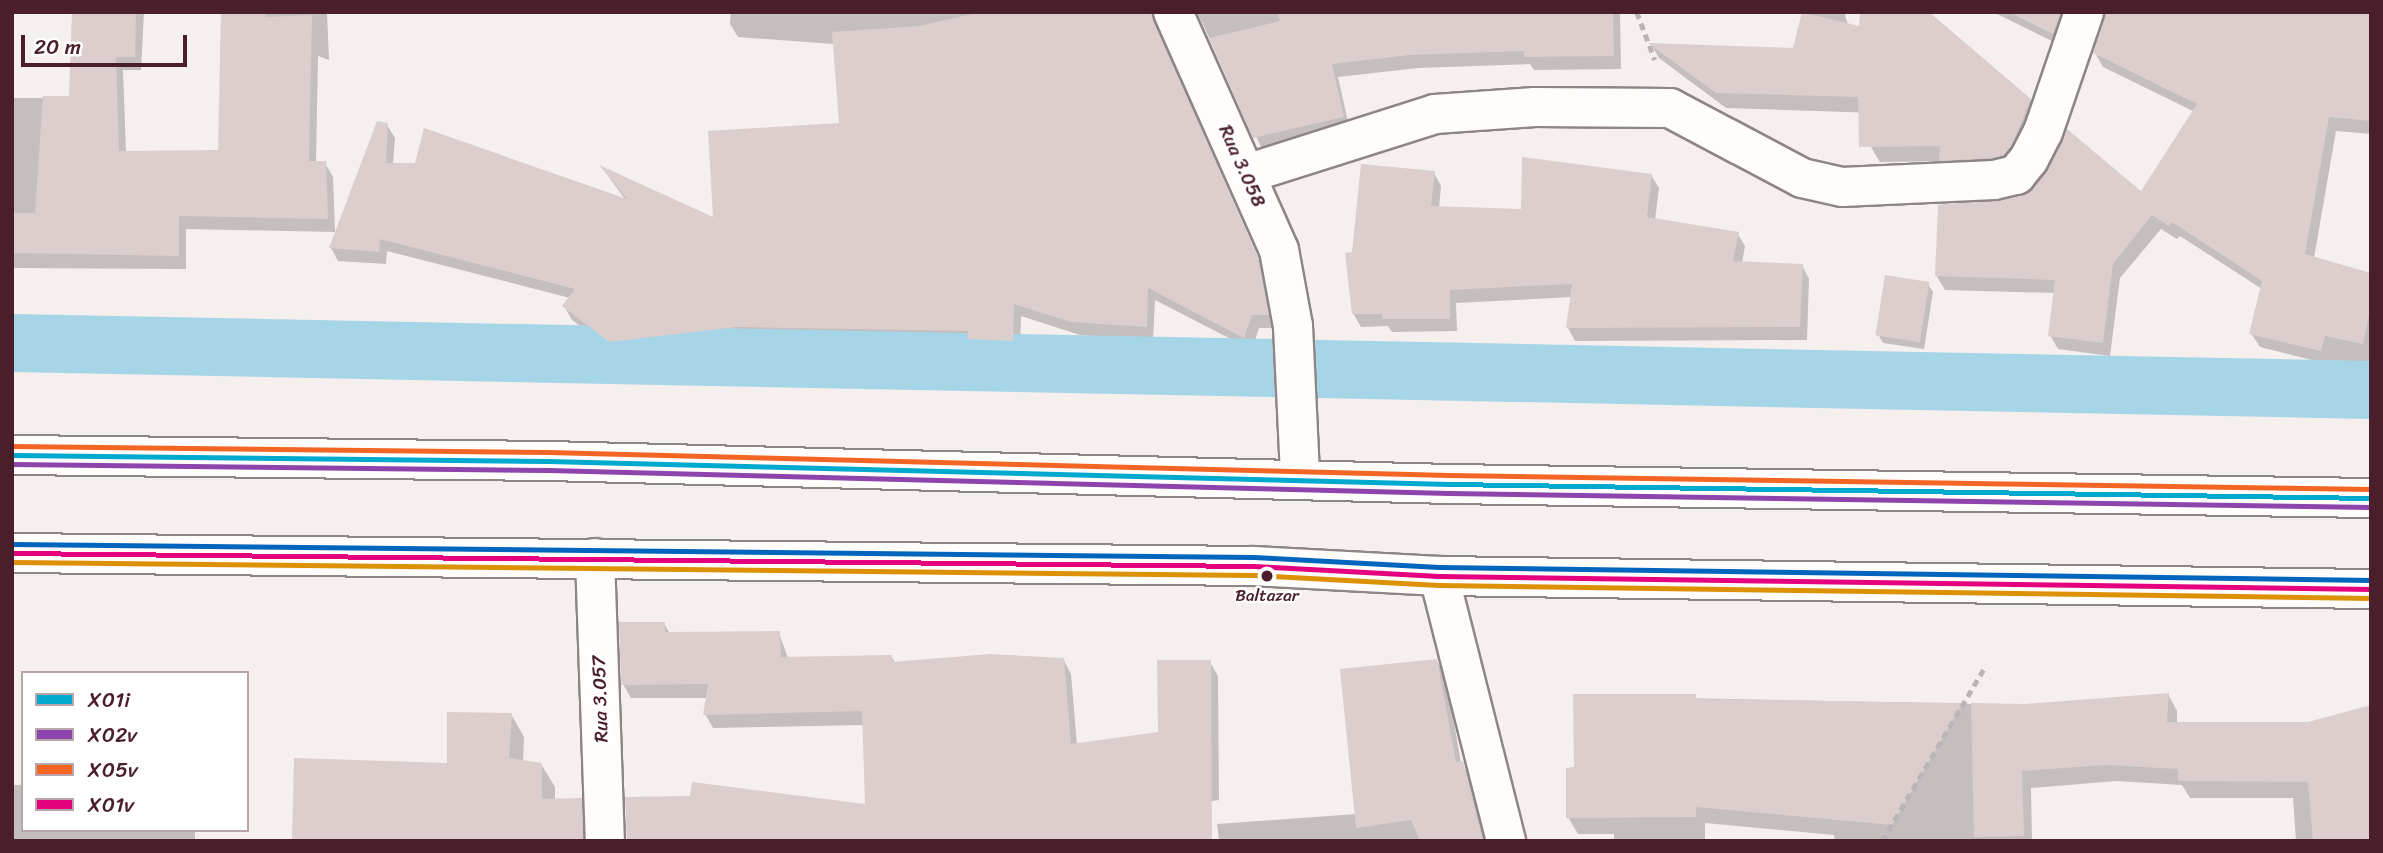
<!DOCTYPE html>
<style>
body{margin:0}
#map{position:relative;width:2383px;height:853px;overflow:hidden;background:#f5efee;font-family:Sriracha,sans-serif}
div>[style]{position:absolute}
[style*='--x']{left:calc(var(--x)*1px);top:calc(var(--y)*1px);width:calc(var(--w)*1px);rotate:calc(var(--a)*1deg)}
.shadow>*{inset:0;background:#0003}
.canal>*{height:58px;margin:-29px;padding:0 29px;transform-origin:29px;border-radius:29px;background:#a6d5e8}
.building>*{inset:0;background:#dccecc;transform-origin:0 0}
.path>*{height:4.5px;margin-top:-2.25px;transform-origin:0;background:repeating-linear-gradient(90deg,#bbb5b7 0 7px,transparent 0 12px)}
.roads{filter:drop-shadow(2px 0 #8f8486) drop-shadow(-2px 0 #8f8486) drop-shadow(0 2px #8f8486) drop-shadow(0 -2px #8f8486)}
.minor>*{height:38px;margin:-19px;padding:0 19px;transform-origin:19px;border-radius:19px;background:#fefdfc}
.primary>*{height:38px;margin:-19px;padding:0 19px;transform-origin:19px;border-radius:19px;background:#fefdfc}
.bus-1>*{height:5px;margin:-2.5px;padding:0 2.5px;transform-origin:2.5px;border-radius:2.5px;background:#00a9ce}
.bus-2>*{height:5px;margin:-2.5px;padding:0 2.5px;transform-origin:2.5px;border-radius:2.5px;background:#8e44ad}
.bus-3>*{height:5px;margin:-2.5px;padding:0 2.5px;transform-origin:2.5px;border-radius:2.5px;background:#f26522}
.bus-4>*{height:5px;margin:-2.5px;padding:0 2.5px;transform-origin:2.5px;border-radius:2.5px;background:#e5007d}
.bus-5>*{height:5px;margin:-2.5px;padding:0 2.5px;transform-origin:2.5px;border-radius:2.5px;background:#dd9206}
.bus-6>*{height:5px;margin:-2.5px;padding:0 2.5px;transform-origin:2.5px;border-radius:2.5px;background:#0065bd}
.dots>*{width:19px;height:19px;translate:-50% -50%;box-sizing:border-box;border:4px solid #fff;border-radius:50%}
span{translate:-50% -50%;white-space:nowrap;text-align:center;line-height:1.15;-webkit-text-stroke:5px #fff;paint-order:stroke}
.bus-label{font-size:17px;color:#4a1f2b}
.street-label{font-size:19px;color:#4a1f2b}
.frame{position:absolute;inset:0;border:14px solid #4a1f2b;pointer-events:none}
.legend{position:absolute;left:21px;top:671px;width:228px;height:161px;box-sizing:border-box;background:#fff;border:2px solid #b7a5aa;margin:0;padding:9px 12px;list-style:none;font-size:21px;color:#4a1f2b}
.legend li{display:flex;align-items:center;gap:14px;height:35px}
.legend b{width:35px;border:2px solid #b7a5aa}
.scale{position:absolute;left:21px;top:35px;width:166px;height:32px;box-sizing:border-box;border:4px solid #4a1f2b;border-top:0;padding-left:9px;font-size:21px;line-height:24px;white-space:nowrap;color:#4a1f2b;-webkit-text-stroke:5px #fff;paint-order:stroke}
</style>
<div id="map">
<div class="shadow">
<div style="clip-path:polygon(74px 12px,144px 12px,141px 70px,123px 70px,126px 153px,220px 152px,221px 14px,327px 12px,329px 60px,318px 56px,316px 163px,325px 163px,333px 177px,335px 232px,186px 229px,186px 269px,12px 268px,12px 98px,71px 98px)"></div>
<div style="clip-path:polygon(731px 12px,1163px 12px,1160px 36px,1265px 274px,1275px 328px,1259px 328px,1252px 350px,1155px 300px,1153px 340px,1080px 335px,1021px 316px,1020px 354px,977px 352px,973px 344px,745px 340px,618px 355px,572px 320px,564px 306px,570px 298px,387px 251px,386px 264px,338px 261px,331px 248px,387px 125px,395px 138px,393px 164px,627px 202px,603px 169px,715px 219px,841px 124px,834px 44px,738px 37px,730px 24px)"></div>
<div style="clip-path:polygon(1197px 12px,1620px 12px,1621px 69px,1534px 70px,1530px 64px,1418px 68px,1338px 77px,1350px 131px,1263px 151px)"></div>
<div style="clip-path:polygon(1804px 12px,1844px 12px,1876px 113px,1726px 108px,1659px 58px,1651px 44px,1795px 50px)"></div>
<div style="clip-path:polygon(1993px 12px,2073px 12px,2060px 45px)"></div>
<div style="clip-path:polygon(2095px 53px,2371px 63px,2371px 134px,2336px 131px,2314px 258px,2371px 275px,2371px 365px,2336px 366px,2260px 347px,2251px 333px,2262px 289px,2180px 236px,2177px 239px,2161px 229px,2120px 278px,2110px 356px,2058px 349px,2050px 335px,2055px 293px,1945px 290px,1936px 275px,2141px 193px,2195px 112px,2103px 67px)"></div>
<div style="clip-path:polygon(2030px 100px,2039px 115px,2012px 170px,1950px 175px,1941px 161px,1880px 162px,1871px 147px)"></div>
<div style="clip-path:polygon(1434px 173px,1441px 186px,1439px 208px,1523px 211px,1651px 175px,1659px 188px,1655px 220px,1737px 233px,1745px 246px,1742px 263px,1802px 265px,1809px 279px,1807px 340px,1575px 341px,1568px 328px,1572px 297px,1456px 303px,1457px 331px,1392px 332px,1388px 326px,1361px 327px,1353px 313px,1353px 254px)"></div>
<div style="clip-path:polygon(1928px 284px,1933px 292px,1924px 349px,1883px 343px,1878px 334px)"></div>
<div style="clip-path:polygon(664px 623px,670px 634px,779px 633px,788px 658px,891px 656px,895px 663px,1063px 659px,1071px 674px,1077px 745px,1160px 733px,1210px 662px,1218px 676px,1219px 800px,1081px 820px,691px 798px,867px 806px,864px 725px,713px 728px,705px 714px,707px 698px,631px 698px,623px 684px)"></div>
<div style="clip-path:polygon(1436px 660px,1446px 676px,1461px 763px,1472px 779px,1487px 841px,1219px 841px,1217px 824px,1356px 814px)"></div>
<div style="clip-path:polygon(2168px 694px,2177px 711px,2177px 724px,2308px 724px,2371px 841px,2296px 841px,2293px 798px,2190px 798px,2182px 785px,2116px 781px,2031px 788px,2032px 841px,1835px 841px,1834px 835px,1705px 823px,1705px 841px,1614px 841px,1614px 834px,1578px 834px,1568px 817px,1576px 769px,1575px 696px,2025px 705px)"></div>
<div style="clip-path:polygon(511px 714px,524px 737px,523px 762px,541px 764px,555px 787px,555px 800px,581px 800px,594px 823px,595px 841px,294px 841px,449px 765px)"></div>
<div style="clip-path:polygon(12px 785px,23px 785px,23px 830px,195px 830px,195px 841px,12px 841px)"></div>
</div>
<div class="canal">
<div style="--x:12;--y:343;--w:2359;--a:1.14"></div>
</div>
<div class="building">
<div style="clip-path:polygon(72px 12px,136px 12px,135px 57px,116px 57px,119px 151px,218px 150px,221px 12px,265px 12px,266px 17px,312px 15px,309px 161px,326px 161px,328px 219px,179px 216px,179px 256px,12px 253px,12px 213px,35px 213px,43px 96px,69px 96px)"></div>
<div style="clip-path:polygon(981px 12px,1150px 12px,1258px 259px,1269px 315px,1252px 315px,1244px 338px,1148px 288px,1147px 327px,1071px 322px,1014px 304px,1013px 341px,967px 339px,968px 331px,737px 327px,609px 342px,562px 306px,575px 289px,380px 239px,379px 252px,329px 248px,377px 121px,388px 123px,386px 163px,415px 163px,424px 128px,627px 199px,599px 165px,713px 217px,708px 131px,839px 123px,832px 32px,919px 26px)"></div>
<div style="clip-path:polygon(1277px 12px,1613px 12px,1614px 56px,1524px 57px,1524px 51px,1410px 55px,1332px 64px,1344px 117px,1253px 138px,1209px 38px,1280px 21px)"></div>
<div style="clip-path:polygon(1802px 12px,1859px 26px,1860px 12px,1929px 12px,2031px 99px,2011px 147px,2004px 155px,1991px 158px,1939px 161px,1940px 146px,1859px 147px,1858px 97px,1716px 93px,1648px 43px,1793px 48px)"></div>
<div style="clip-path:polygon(2009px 12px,2061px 12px,2053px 34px)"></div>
<div style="clip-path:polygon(2105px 12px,2371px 12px,2371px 121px,2329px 117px,2305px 254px,2371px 273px,2371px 305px,2363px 344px,2325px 336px,2321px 351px,2249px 334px,2262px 281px,2172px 222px,2169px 226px,2152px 215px,2113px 264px,2103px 343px,2048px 336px,2055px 280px,1935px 276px,1938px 205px,2022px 196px,2046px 173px,2067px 129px,2141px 191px,2197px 104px,2093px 53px)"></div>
<div style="clip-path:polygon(1522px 157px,1652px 174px,1647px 217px,1739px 232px,1733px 261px,1803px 264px,1800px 327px,1566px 328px,1572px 284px,1450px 290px,1450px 319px,1382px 319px,1382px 314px,1352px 314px,1345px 253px,1352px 252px,1361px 164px,1435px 171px,1431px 206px,1521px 209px)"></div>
<div style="left:1885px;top:275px;width:45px;height:61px;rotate:9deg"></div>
<div style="clip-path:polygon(619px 622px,665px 622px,665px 632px,780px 631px,781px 657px,892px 655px,892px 662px,990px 654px,1064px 658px,1071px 744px,1158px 732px,1157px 660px,1211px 660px,1212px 841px,627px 841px,625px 797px,690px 796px,692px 782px,865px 804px,862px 711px,703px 715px,708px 684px,621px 685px)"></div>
<div style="clip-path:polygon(1437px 659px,1456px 762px,1463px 761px,1483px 841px,1420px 841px,1411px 820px,1356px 828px,1340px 669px)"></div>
<div style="clip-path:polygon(2169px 693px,2167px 722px,2308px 722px,2371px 705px,2371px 841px,2313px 841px,2308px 782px,2178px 781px,2178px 769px,2106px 765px,2022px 771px,2024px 836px,1974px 837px,1971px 703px,2025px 704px)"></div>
<div style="clip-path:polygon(1573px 694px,1696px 694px,1696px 699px,1963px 703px,1892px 825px,1696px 807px,1696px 817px,1566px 818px,1566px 768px,1574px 767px)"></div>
<div style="clip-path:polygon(447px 712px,512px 713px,509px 758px,542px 763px,542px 799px,582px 798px,583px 841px,292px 841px,294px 758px,447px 763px)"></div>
</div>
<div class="path">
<div style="--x:1637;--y:12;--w:51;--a:69.4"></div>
<div style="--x:1882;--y:841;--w:199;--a:-59.4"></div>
</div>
<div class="roads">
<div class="minor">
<div style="--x:1173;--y:12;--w:261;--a:66"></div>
<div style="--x:1279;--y:250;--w:77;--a:79.6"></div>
<div style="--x:1293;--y:326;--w:151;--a:87.3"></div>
<div style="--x:1246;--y:174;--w:198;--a:-17.6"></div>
<div style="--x:1435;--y:114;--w:100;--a:-4"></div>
<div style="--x:1535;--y:107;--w:135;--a:0.4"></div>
<div style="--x:1670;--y:108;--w:149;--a:27.9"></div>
<div style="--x:1802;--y:178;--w:41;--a:12.7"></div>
<div style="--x:1842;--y:187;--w:152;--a:-2.6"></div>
<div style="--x:1994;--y:180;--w:23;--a:-13"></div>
<div style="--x:2016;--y:175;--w:21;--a:-51"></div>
<div style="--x:2029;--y:159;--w:30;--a:-63"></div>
<div style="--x:2043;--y:132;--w:127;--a:-71.1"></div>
<div style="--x:595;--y:558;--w:283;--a:88"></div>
<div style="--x:1439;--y:576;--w:273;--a:75.8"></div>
</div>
<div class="primary">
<div style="--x:12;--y:455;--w:536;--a:0.64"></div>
<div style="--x:548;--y:461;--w:901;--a:1.46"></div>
<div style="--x:1449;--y:484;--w:922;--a:0.87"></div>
<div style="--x:12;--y:553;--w:1242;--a:0.6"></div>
<div style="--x:1254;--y:566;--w:185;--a:3.1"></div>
<div style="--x:1439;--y:576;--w:932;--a:0.8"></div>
</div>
</div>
<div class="bus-1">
<div style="--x:12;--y:455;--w:536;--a:0.64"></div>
<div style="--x:548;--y:461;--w:901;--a:1.46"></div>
<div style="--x:1449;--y:484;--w:922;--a:0.87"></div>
</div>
<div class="bus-2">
<div style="--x:12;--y:464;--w:536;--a:0.64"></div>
<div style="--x:548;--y:470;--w:901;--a:1.46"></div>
<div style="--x:1449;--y:493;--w:922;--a:0.87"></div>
</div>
<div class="bus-3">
<div style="--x:12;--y:446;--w:536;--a:0.64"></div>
<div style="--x:548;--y:452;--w:901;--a:1.46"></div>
<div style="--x:1449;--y:475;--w:922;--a:0.87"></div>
</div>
<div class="bus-4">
<div style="--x:12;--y:553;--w:1242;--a:0.6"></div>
<div style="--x:1254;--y:566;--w:185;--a:3.1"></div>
<div style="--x:1439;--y:576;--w:932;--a:0.8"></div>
</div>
<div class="bus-5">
<div style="--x:12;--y:562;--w:1242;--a:0.6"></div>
<div style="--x:1254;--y:575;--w:185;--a:3.1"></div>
<div style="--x:1439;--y:585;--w:932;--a:0.8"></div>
</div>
<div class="bus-6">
<div style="--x:12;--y:544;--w:1242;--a:0.6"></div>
<div style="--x:1254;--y:557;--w:185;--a:3.1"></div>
<div style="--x:1439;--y:567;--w:932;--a:0.8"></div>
</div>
<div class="dots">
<div style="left:1267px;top:576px;background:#4a1f2b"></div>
</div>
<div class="bus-label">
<span style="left:1267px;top:596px">Baltazar</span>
</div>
<div class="street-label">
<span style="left:1242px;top:166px;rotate:66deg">Rua 3.058</span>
<span style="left:600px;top:699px;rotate:-92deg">Rua 3.057</span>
</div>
<div class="frame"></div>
<ul class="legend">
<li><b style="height:9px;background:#00a9ce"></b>X01i</li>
<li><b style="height:9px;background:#8e44ad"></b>X02v</li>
<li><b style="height:9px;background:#f26522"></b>X05v</li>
<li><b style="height:9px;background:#e5007d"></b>X01v</li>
</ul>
<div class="scale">20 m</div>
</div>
